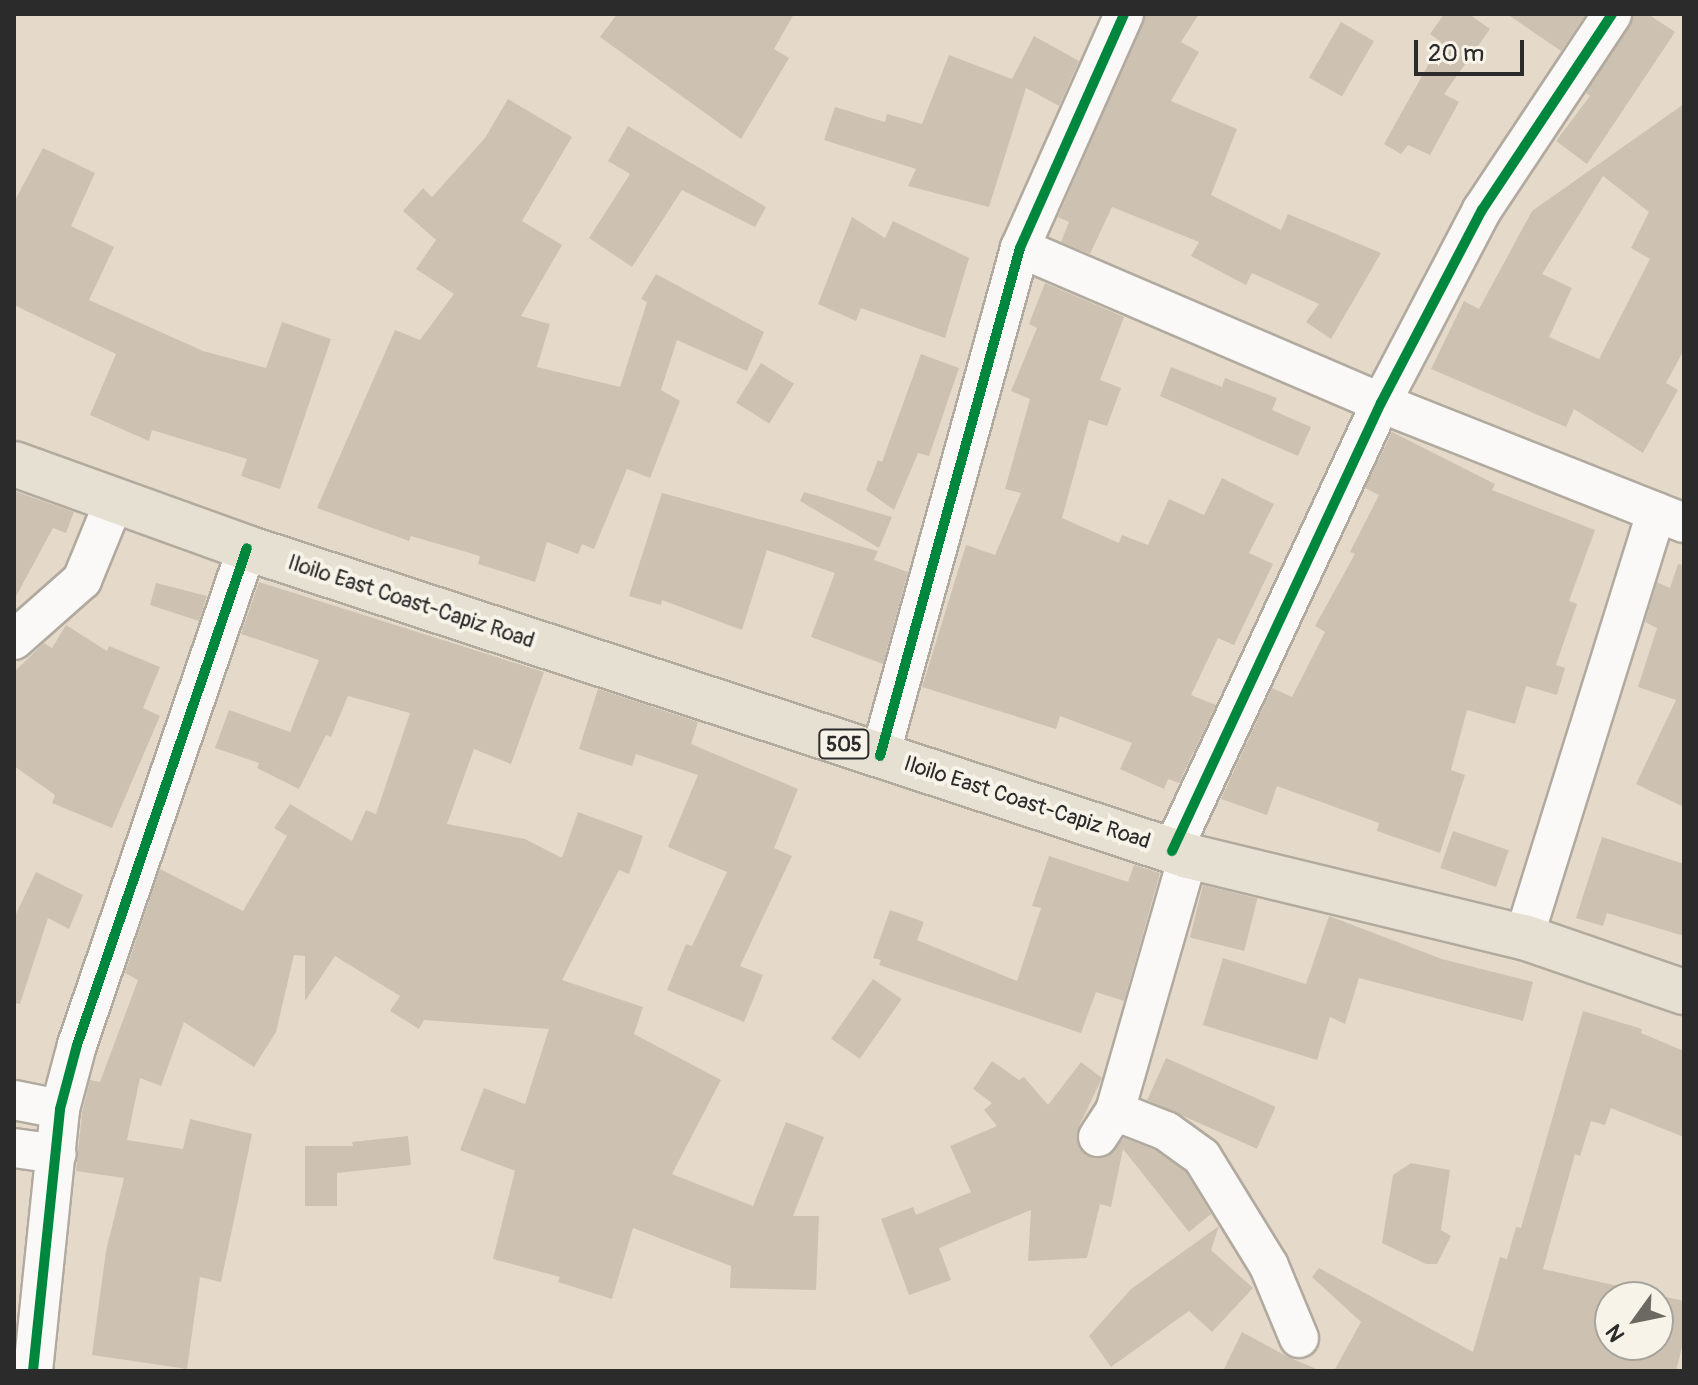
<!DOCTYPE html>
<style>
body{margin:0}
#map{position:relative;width:1698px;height:1385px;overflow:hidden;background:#e5dac9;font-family:Pangolin,sans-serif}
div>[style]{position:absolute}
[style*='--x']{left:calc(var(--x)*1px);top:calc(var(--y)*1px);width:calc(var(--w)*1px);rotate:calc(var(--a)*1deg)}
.building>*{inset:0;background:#cdc2b2;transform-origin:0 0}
.roads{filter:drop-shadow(2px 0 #b1aa9f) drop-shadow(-2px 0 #b1aa9f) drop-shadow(0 2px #b1aa9f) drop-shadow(0 -2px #b1aa9f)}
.minor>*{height:38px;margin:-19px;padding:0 19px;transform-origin:19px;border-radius:19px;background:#fbf9f7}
.major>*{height:44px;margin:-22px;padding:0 22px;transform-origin:22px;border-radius:22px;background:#e5e0d2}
.cycleway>*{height:10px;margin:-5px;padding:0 5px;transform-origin:5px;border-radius:5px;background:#00873e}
span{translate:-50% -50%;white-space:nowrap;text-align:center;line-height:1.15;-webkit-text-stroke:8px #f7f3e8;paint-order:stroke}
.shield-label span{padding:2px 6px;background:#f7f3e8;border:2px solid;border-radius:6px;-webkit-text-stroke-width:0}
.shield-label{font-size:20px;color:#2b2b2b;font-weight:700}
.street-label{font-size:22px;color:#2b2b2b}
.frame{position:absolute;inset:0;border:16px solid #2b2b2b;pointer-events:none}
.north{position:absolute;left:1594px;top:1281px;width:80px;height:80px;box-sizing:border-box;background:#f7f3e8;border:2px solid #a5a39c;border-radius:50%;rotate:237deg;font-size:22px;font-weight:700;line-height:32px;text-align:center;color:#2b2b2b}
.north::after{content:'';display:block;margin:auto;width:28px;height:36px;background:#6c6862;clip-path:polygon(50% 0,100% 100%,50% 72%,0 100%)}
.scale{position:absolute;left:1414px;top:40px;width:110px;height:36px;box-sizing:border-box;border:4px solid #2b2b2b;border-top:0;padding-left:10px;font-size:24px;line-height:28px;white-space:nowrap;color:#2b2b2b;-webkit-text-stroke:6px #f7f3e8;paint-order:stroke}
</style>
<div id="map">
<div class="building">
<div style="clip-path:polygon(617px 14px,794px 14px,774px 49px,789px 58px,741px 139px,600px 37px)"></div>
<div style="clip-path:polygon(1146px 14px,1199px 14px,1181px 42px,1199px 52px,1171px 101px,1237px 129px,1211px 195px,1281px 230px,1288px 214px,1381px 253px,1331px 339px,1306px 322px,1319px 304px,1252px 273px,1246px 285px,1191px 256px,1199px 242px,1112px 207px,1090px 254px,1061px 242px,1069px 222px,1058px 217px)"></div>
<div style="clip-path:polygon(1444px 14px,1469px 14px,1490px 29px,1444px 94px,1459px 102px,1430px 155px,1408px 145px,1401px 154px,1384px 144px,1441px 42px,1430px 34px)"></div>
<div style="clip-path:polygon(1507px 14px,1586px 14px,1561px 51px)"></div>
<div style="clip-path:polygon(1634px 14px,1648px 14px,1675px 32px,1587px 164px,1556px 141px,1590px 96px,1586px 93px)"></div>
<div style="left:1341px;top:22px;width:38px;height:64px;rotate:30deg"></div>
<div style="clip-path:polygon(1034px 36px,1079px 61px,1059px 106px,1026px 88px,989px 207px,908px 186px,916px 169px,824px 140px,835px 107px,885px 122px,887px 114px,922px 124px,949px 55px,1012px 79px)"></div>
<div style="clip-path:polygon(508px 99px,572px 137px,522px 221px,562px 245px,521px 316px,550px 324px,537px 367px,620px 387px,647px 302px,641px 299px,656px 274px,764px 332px,747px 371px,677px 340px,661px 390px,680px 401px,650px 478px,627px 469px,594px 549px,582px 544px,578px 554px,547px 542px,535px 582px,478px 564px,480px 556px,411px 536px,409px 541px,317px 508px,395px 330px,420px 340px,454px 294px,416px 269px,436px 240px,403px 211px,423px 188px,432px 197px,485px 138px)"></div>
<div style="clip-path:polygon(evenodd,1684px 104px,1684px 350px,1666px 383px,1678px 390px,1643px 453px,1574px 409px,1566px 427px,1431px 369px,1464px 301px,1479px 309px,1532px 211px,1684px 104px,1603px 176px,1649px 212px,1631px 248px,1650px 259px,1599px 359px,1549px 337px,1572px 288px,1542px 274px,1603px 176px)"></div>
<div style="clip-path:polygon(628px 126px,766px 207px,755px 227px,682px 190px,632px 267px,589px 238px,630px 174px,608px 161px)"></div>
<div style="clip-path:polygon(43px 148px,95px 173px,71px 226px,114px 247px,89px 300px,203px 351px,266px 368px,282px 322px,331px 339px,280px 489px,241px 476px,247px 459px,152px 430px,149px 441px,90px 415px,116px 354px,14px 305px,14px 202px)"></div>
<div style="clip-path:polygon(852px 217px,885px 238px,893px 221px,969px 258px,945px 338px,861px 308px,856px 321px,818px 304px)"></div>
<div style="clip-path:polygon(1045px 283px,1124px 317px,1100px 380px,1121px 388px,1107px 426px,1089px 420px,1062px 518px,1119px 543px,1122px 535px,1148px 545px,1169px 499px,1204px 515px,1222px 478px,1274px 504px,1249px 553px,1273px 564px,1234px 645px,1218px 638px,1191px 695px,1216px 705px,1179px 783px,1168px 779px,1164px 789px,1120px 769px,1132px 743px,1060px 716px,1056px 729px,922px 687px,966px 545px,995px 555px,1021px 493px,1005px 489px,1030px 399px,1011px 391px,1037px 328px,1029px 324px)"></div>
<div style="clip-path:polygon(921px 354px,959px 368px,929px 456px,918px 453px,894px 510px,866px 490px,878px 460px,882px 462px)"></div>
<div style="left:761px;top:363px;width:39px;height:47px;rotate:32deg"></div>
<div style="clip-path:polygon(1171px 367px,1222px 387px,1225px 378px,1277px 398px,1272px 410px,1311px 427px,1298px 456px,1160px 396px)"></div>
<div style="clip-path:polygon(1392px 432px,1495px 484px,1492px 490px,1595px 530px,1569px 601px,1577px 604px,1556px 665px,1565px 668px,1557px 695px,1526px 686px,1515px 724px,1467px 710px,1451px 770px,1465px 775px,1440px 853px,1377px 831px,1379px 823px,1277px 786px,1267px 815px,1221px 799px,1272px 688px,1292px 697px,1325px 632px,1315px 626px,1355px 554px,1350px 552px,1379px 495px,1365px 488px)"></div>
<div style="clip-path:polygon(14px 491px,74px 512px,66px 533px,53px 528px,14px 600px)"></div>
<div style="clip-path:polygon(804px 492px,892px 517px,879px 548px,800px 501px)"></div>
<div style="clip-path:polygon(662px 493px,878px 551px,874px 560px,908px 572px,883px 664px,811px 637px,835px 573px,767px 550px,742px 630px,662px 600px,661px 605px,629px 596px)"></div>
<div style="clip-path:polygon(1678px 564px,1684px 565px,1684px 807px,1636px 784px,1676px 700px,1638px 687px,1657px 628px,1645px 622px,1657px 582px,1670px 588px)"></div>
<div style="clip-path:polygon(259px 582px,544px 672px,511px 764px,474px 749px,447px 824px,525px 839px,562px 858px,578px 812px,643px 836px,629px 874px,619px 870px,562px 980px,643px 1007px,634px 1034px,721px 1080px,672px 1174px,753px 1206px,786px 1122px,824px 1137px,793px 1216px,819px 1216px,816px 1290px,730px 1288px,731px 1266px,633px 1228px,612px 1299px,558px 1282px,560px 1277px,493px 1259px,515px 1171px,460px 1150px,484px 1088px,525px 1104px,549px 1029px,424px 1020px,419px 1029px,390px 1011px,400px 996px,335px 956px,305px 1001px,305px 956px,294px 955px,276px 1032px,254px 1067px,184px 1022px,161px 1086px,140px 1078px,127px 1140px,183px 1149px,190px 1119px,252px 1134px,221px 1282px,200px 1277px,187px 1369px,92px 1355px,106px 1251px,124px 1178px,76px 1171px,82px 1113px,90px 1080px,100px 1082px,138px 980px,125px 973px,160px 869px,243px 911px,287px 836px,274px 828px,290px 804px,352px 841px,366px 810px,376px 814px,410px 713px,348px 696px,331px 737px,326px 735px,299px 789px,257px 768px,259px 763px,215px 748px,229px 710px,290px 732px,319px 660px,241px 634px)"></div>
<div style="clip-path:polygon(156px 583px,207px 596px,199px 621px,150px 605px)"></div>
<div style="clip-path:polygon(66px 625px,107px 651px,109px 646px,160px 667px,143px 708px,160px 716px,112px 828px,52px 803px,55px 795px,14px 766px,14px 672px,44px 643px,52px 648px)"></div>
<div style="clip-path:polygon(598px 689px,698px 722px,691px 744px,798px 789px,774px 848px,792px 856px,740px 966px,763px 975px,744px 1022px,667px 990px,686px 944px,692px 946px,727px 872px,668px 847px,698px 775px,636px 754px,632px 766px,579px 749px)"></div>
<div style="left:1453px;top:831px;width:59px;height:39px;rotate:19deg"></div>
<div style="clip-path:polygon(1602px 837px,1684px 864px,1684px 936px,1607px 913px,1603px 926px,1576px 918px)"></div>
<div style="clip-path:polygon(1049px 856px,1128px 882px,1134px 865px,1160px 873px,1124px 1001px,1096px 992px,1081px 1033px,879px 965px,881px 960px,873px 958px,890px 910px,924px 922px,917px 940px,1017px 981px,1041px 908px,1032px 906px)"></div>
<div style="clip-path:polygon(36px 872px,83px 895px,69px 929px,48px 918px,20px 1004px,14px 1003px,14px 918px)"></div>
<div style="left:1203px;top:885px;width:56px;height:54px;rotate:14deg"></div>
<div style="clip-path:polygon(1329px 916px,1442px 959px,1533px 982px,1523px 1021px,1359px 978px,1345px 1024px,1330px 1017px,1317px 1060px,1203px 1025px,1223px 958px,1306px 984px)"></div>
<div style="left:873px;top:979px;width:35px;height:73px;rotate:35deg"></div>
<div style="clip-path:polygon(evenodd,1583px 1011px,1642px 1029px,1641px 1033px,1684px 1051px,1684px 1137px,1611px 1108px,1605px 1125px,1591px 1121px,1580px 1156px,1575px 1154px,1543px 1269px,1684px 1301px,1684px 1339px,1676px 1371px,1334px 1371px,1361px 1322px,1312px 1277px,1319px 1268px,1473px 1352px,1500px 1257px,1507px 1259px,1516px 1227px,1521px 1228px,1583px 1011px,1610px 1297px,1658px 1297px,1658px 1345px,1610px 1345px,1610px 1297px)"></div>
<div style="left:1166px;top:1058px;width:120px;height:46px;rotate:24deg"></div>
<div style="clip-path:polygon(992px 1061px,1019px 1080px,1024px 1077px,1048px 1105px,1081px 1062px,1102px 1078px,1079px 1126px,1079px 1148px,1087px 1156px,1107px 1157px,1124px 1138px,1155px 1150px,1186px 1172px,1211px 1214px,1189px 1232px,1123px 1149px,1111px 1207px,1100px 1204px,1087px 1258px,1028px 1261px,1031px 1210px,939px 1248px,951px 1280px,909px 1295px,881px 1219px,913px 1207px,916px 1215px,971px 1192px,950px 1146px,997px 1126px,984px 1110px,992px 1103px,973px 1089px)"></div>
<div style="clip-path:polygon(408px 1136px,411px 1165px,337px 1173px,337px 1206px,305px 1206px,305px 1146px,353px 1146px,352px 1142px)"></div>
<div style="clip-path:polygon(1411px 1163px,1450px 1170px,1441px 1230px,1451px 1236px,1437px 1264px,1426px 1264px,1382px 1243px,1393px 1175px)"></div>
<div style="clip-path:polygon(1219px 1226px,1211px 1250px,1253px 1288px,1212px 1332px,1189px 1311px,1111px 1367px,1089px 1336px,1131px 1289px)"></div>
<div style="clip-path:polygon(1242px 1332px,1286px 1356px,1321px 1371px,1223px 1371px)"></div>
</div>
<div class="roads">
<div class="minor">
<div style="--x:1020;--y:248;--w:393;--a:23.2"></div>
<div style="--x:1381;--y:403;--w:326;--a:21.6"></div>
<div style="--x:14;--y:640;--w:91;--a:-41.4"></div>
<div style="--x:82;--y:580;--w:84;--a:-67.7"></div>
<div style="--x:880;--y:756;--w:527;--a:-74.59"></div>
<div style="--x:1020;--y:248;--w:256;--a:-66"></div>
<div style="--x:1172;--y:851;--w:494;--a:-65"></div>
<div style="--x:1381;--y:403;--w:218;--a:-62.4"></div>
<div style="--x:1482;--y:210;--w:235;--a:-56.4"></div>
<div style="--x:1524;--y:937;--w:445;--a:-72.7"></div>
<div style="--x:14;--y:1100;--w:47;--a:11.1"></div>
<div style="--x:1115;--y:1111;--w:55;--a:21.4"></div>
<div style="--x:1166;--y:1131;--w:44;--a:35.8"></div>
<div style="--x:1202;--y:1157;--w:128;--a:58.4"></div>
<div style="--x:1269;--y:1266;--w:78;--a:67.4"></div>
<div style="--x:1098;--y:1137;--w:31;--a:-57"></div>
<div style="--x:1115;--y:1111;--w:265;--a:-74"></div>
<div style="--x:14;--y:1148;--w:43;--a:7.9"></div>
<div style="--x:33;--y:1371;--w:263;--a:-84.1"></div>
<div style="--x:60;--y:1109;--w:66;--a:-75.1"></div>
<div style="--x:77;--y:1045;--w:525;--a:-71.12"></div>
</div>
<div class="major">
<div style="--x:14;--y:464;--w:248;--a:19.8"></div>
<div style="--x:247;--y:548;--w:990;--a:18.12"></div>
<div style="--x:1188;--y:856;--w:346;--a:13.6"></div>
<div style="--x:1524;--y:937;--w:169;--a:19"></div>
</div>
</div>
<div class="cycleway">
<div style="--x:880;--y:756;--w:527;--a:-74.59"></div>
<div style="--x:1020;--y:248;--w:256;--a:-66"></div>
<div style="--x:1172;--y:851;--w:494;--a:-65"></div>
<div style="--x:1381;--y:403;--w:218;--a:-62.4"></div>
<div style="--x:1482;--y:210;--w:235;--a:-56.4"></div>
<div style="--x:33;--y:1371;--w:263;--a:-84.1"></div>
<div style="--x:60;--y:1109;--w:66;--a:-75.1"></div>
<div style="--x:77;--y:1045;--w:525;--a:-71.12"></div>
</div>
<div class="shield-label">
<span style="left:844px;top:744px">505</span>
</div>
<div class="street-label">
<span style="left:411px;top:602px;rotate:18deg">Iloilo East Coast-Capiz Road</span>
<span style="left:1027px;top:803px;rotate:18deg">Iloilo East Coast-Capiz Road</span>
</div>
<div class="frame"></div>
<div class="north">N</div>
<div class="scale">20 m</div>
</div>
